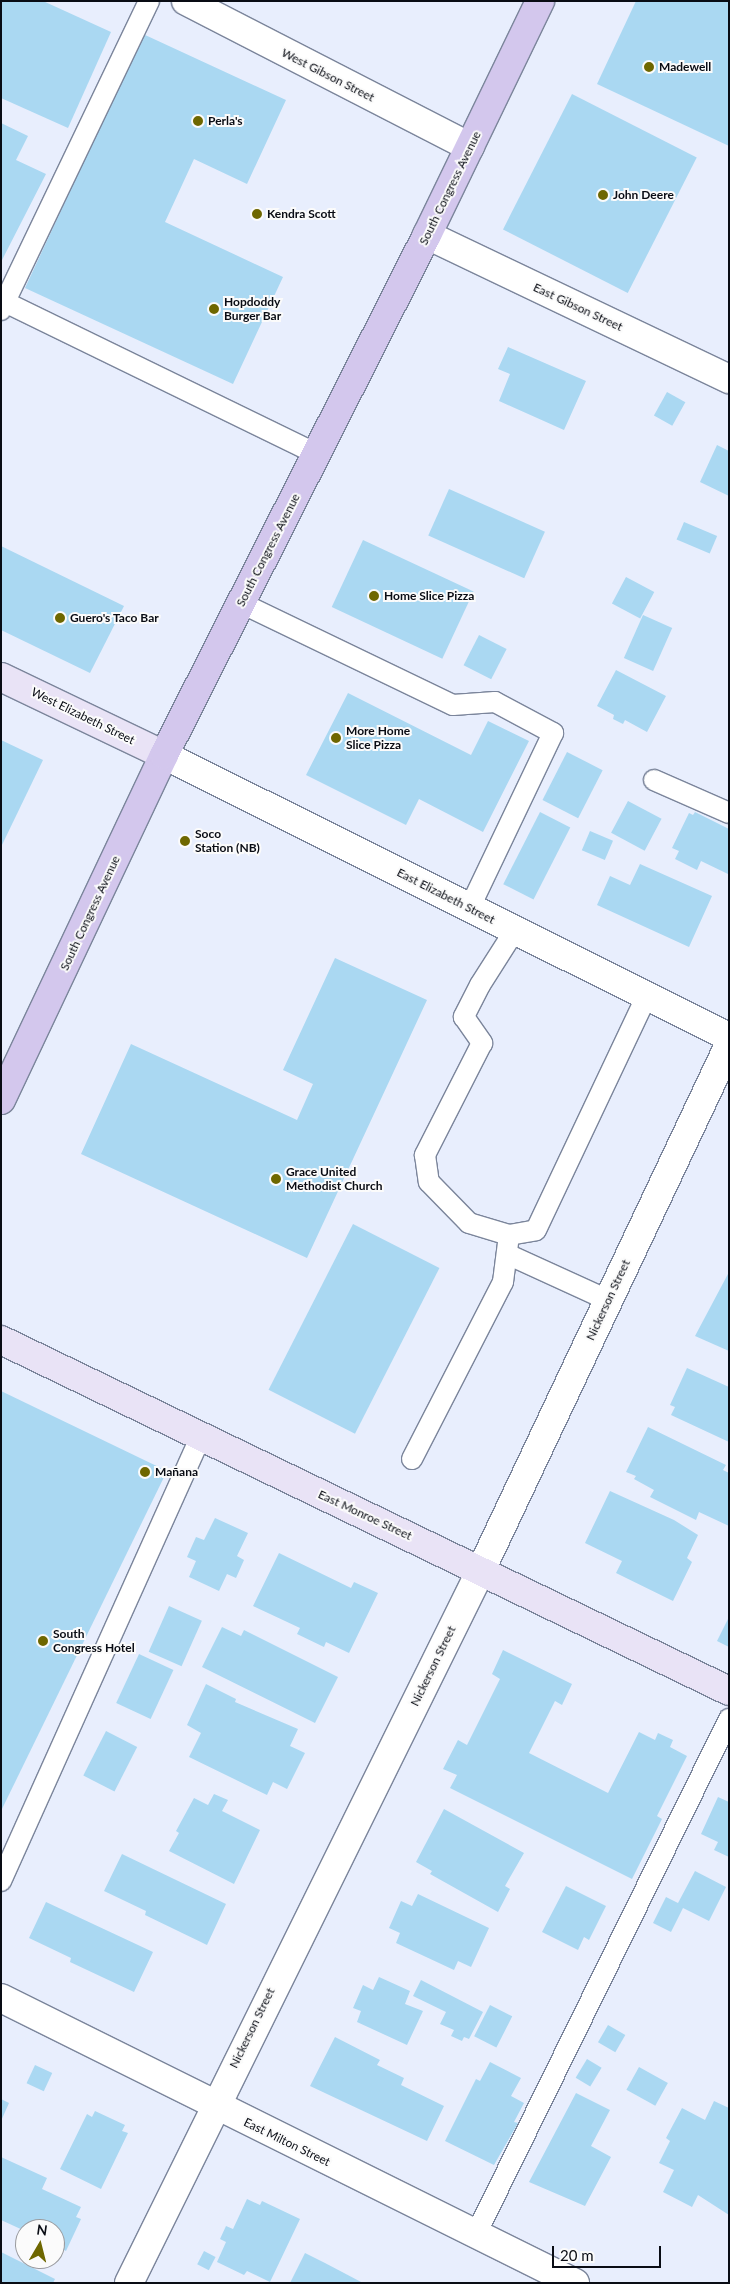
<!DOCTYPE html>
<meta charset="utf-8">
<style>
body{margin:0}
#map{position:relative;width:730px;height:2284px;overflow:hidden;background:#e8eefd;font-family:Lato,sans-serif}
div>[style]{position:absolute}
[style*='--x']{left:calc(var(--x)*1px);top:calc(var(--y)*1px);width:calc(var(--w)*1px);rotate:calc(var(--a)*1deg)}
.building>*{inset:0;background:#aad8f2;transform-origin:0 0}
.roads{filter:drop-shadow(1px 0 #7b859b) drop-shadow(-1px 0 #7b859b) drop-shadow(0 1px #7b859b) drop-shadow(0 -1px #7b859b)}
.lane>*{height:20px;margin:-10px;padding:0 10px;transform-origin:10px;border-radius:10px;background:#fff}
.street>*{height:28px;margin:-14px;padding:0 14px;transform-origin:14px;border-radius:14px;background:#fff}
.secondary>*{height:28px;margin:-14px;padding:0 14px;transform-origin:14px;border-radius:14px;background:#e9e3f6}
.primary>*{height:28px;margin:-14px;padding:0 14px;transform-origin:14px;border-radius:14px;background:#d3c7ed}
.dots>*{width:14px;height:14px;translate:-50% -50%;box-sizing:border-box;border:2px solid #fbfbfb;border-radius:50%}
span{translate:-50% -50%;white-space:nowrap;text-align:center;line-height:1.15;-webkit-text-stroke:4px #fbfbfb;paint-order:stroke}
.poi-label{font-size:12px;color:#090c14;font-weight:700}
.left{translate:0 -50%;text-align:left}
.street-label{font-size:12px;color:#090c14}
.frame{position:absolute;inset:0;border:2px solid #090c14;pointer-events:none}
.north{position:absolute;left:15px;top:2219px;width:50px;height:50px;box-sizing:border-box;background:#fbfbfb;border:1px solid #9a9b9f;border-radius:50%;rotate:8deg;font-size:14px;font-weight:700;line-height:20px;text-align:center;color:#090c14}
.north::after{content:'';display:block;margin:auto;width:18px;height:22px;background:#6e6700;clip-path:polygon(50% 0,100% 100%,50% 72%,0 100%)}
.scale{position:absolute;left:552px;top:2246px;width:109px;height:22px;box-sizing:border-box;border:2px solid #090c14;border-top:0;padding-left:6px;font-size:15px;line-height:18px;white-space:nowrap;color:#090c14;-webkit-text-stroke:4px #fbfbfb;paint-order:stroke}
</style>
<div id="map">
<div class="building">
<div style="clip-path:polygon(1px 1px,43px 1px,111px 32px,68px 128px,1px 98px)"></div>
<div style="clip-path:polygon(636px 1px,729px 1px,729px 146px,597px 84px)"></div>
<div style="clip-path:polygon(143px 34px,286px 100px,247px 184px,194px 159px,165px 222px,283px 277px,233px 384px,25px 288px)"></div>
<div style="left:572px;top:94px;width:140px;height:152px;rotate:27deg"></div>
<div style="clip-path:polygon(1px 123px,28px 136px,16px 160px,46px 174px,1px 262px)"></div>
<div style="clip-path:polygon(508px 347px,586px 381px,564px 430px,499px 401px,510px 374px,498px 369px)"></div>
<div style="left:667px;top:392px;width:21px;height:27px;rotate:29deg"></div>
<div style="clip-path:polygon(717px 445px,729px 451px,729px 496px,700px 482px)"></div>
<div style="left:449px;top:489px;width:105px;height:51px;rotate:24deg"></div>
<div style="left:684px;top:522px;width:36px;height:19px;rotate:23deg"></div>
<div style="left:363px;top:540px;width:122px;height:74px;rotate:25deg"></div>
<div style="clip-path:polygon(1px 546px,124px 606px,90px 673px,1px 630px)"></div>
<div style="left:626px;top:577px;width:32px;height:30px;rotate:28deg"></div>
<div style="left:643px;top:615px;width:32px;height:47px;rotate:24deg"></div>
<div style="left:479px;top:635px;width:31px;height:34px;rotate:27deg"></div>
<div style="clip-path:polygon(616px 670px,666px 696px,647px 732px,625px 720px,623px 724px,613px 719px,614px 715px,597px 706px)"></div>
<div style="clip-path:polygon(348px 693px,471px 755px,488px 721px,529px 741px,483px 832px,419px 799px,406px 825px,306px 775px)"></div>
<div style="clip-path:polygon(1px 740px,43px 760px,1px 847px)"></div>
<div style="left:567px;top:752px;width:40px;height:54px;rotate:27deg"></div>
<div style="left:628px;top:801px;width:38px;height:36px;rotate:28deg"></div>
<div style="left:540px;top:812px;width:34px;height:81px;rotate:27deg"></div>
<div style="clip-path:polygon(695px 812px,729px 829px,728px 874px,701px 861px,697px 870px,675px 859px,679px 851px,672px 848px,689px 813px,693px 815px)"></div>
<div style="left:590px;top:831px;width:25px;height:21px;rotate:23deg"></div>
<div style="clip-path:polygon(640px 864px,712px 896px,689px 947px,597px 905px,610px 876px,630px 885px)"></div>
<div style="clip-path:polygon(335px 958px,427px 1000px,307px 1258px,81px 1154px,131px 1044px,297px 1120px,313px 1084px,283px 1070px)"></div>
<div style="left:353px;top:1224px;width:97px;height:186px;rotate:27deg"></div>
<div style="clip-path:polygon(729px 1272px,729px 1351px,695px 1336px)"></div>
<div style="clip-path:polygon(687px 1368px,729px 1387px,729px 1442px,671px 1415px,675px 1407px,670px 1405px)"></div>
<div style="clip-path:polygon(1px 1391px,167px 1471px,1px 1811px)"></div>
<div style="clip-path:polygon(648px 1427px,726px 1465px,723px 1470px,729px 1473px,729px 1526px,699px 1512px,696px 1520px,650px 1497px,654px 1490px,634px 1479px,636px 1476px,626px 1472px)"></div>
<div style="clip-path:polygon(610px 1491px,674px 1520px,698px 1535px,687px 1558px,692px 1562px,673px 1601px,616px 1573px,622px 1561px,585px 1543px)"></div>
<div style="clip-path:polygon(215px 1518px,248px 1533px,237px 1556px,244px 1560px,236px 1578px,227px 1574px,219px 1591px,189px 1577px,196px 1561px,187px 1557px,196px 1537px,204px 1540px)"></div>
<div style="clip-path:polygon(279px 1553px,351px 1588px,354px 1582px,378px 1593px,349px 1653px,326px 1642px,324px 1647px,297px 1634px,300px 1628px,253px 1606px)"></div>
<div style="left:169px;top:1606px;width:36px;height:50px;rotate:24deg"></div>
<div style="clip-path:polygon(729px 1617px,729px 1647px,717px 1641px)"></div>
<div style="clip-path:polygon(222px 1627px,241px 1636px,244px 1630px,338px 1677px,315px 1723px,202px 1667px)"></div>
<div style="clip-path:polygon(503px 1650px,572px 1684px,562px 1705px,555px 1701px,529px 1753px,608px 1793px,639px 1732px,655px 1740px,658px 1733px,673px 1740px,670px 1747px,687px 1756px,657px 1816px,662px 1819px,632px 1879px,450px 1788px,457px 1775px,443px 1769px,458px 1740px,467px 1745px,500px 1679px,492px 1674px)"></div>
<div style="left:139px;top:1654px;width:38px;height:54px;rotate:25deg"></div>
<div style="clip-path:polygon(206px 1684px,236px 1699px,235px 1702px,298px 1729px,290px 1746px,305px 1753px,287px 1789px,273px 1782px,267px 1795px,189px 1757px,201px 1733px,187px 1725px)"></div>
<div style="left:106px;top:1731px;width:35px;height:50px;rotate:27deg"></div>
<div style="clip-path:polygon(214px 1794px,228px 1800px,222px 1811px,260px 1830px,234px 1884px,169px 1851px,179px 1833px,176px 1831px,194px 1798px,208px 1805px)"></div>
<div style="clip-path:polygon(718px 1797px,729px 1802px,729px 1857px,714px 1850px,718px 1842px,701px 1834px)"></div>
<div style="clip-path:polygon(444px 1809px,524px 1853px,505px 1886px,510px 1889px,498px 1912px,430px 1874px,432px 1871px,416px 1862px)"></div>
<div style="clip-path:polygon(122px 1854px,226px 1904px,207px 1945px,145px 1915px,146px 1911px,104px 1891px)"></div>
<div style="clip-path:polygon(695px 1871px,726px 1887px,709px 1921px,683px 1908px,671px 1932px,653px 1923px,666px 1897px,678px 1903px)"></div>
<div style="clip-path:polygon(566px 1886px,606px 1906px,589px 1940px,584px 1937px,578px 1950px,542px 1932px)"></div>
<div style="clip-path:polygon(418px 1894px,489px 1928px,471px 1967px,458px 1961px,454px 1970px,396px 1943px,400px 1933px,389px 1928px,401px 1901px,412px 1906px)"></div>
<div style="clip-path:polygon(46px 1902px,153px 1952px,134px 1992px,70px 1962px,71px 1958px,29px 1938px)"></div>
<div style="clip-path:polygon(379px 1977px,410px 1991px,405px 2004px,423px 2011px,407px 2045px,357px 2022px,361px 2011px,353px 2008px,363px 1985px,373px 1990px)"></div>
<div style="clip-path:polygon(421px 1980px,483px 2012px,469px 2039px,464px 2037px,462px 2041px,451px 2036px,454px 2030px,440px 2024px,446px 2012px,413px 1996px)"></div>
<div style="left:490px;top:2005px;width:25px;height:35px;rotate:27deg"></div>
<div style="left:608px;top:2025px;width:20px;height:20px;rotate:30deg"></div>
<div style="clip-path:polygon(335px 2037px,380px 2060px,377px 2065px,404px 2078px,401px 2085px,444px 2106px,427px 2141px,310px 2086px)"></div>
<div style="left:587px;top:2059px;width:17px;height:22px;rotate:31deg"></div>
<div style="clip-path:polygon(490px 2062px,521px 2078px,511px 2096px,524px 2103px,514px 2122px,518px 2123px,494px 2165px,445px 2141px,476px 2079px,480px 2081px)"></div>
<div style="left:35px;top:2065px;width:19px;height:20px;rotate:25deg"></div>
<div style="left:639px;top:2067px;width:33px;height:26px;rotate:29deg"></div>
<div style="clip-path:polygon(576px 2093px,610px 2110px,591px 2146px,611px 2157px,585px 2206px,529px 2182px)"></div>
<div style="clip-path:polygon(1px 2099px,9px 2103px,1px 2121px)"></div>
<div style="clip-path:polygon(714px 2101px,729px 2108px,729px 2215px,698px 2195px,692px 2207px,663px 2192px,674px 2170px,659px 2163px,670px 2141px,666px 2138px,682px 2108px,705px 2120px)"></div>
<div style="clip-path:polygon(95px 2111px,125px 2125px,122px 2131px,128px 2133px,101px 2189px,60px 2169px,87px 2114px,92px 2117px)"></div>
<div style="clip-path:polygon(1px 2157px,47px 2178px,42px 2189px,81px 2207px,76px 2217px,81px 2219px,66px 2251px,55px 2245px,55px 2229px,25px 2231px,1px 2220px)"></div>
<div style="clip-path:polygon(247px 2199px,260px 2205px,262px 2201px,300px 2219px,270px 2282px,247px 2271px,244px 2275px,217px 2262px,226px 2242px,220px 2239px,226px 2226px,233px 2229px)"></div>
<div style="left:204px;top:2251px;width:13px;height:15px;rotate:27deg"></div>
<div style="clip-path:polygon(1px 2252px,55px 2279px,53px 2283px,1px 2283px)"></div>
<div style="clip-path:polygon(305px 2253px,325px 2263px,363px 2283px,290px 2283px)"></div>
</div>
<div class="roads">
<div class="lane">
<div style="--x:5;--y:302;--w:346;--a:26"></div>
<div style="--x:1;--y:310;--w:343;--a:-64.4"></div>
<div style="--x:241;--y:603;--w:235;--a:25.7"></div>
<div style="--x:453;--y:705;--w:42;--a:-4.1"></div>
<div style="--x:495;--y:702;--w:66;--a:28.1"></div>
<div style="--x:553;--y:733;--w:193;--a:115.5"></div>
<div style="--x:654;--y:780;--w:82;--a:23.7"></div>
<div style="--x:515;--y:930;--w:65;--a:122.5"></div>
<div style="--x:480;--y:985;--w:36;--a:117"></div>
<div style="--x:464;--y:1017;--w:32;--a:55"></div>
<div style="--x:482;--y:1043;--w:126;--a:117"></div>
<div style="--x:425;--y:1155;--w:27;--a:82"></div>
<div style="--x:429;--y:1182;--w:57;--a:45.7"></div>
<div style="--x:469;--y:1223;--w:42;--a:16.7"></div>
<div style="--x:509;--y:1235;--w:27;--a:-10"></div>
<div style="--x:536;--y:1230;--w:260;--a:-64.7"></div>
<div style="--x:507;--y:1254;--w:111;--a:24.5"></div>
<div style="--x:412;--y:1459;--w:199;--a:-62.8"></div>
<div style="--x:503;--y:1282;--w:47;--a:-82.7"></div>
<div style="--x:1;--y:1881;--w:487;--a:-65.8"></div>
<div style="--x:476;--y:2234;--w:574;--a:-63.84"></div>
</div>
<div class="street">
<div style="--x:186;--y:1;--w:319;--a:27.2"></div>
<div style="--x:427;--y:235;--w:335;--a:25.5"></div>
<div style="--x:164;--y:755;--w:631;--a:26.52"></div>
<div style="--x:1;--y:1998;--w:641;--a:26.41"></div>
<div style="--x:129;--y:2283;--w:795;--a:-63.72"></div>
<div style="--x:481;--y:1570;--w:581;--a:-64.71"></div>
</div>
<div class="secondary">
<div style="--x:1;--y:677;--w:181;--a:25.6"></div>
<div style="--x:1;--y:1340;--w:808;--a:25.74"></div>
</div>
<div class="primary">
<div style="--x:1;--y:1100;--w:382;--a:-64.7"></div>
<div style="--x:164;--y:755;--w:583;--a:-63.17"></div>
<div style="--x:427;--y:235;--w:260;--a:-64.2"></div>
</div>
</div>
<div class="dots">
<div style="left:649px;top:67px;background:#6e6700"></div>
<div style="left:198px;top:121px;background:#6e6700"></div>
<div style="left:603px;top:195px;background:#6e6700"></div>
<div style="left:257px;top:214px;background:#6e6700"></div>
<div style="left:214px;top:309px;background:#6e6700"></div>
<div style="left:374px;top:596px;background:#6e6700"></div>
<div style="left:60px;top:618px;background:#6e6700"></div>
<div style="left:336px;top:738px;background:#6e6700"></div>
<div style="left:185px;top:841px;background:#6e6700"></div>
<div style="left:276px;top:1179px;background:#6e6700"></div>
<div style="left:145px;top:1472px;background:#6e6700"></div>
<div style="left:43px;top:1641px;background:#6e6700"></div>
</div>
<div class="poi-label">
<span class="left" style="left:659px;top:67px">Madewell</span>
<span class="left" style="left:208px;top:121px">Perla's</span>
<span class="left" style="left:613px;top:195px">John Deere</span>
<span class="left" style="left:267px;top:214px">Kendra Scott</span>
<span class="left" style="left:224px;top:309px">Hopdoddy<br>Burger Bar</span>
<span class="left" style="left:384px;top:596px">Home Slice Pizza</span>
<span class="left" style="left:70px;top:618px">Guero's Taco Bar</span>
<span class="left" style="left:346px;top:738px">More Home<br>Slice Pizza</span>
<span class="left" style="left:195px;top:841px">Soco<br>Station (NB)</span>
<span class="left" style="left:286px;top:1179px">Grace United<br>Methodist Church</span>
<span class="left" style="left:155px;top:1472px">Mañana</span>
<span class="left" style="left:53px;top:1641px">South<br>Congress Hotel</span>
</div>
<div class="street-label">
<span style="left:328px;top:75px;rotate:27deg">West Gibson Street</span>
<span style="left:450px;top:188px;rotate:-64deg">South Congress Avenue</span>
<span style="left:578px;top:307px;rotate:25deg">East Gibson Street</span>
<span style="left:268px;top:550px;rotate:-63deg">South Congress Avenue</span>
<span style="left:83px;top:716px;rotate:26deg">West Elizabeth Street</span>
<span style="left:446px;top:896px;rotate:27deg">East Elizabeth Street</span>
<span style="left:90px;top:913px;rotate:-65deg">South Congress Avenue</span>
<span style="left:608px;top:1300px;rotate:-65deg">Nickerson Street</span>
<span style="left:365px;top:1515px;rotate:25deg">East Monroe Street</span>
<span style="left:433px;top:1666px;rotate:-64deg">Nickerson Street</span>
<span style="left:252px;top:2028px;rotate:-64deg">Nickerson Street</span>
<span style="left:287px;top:2142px;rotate:26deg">East Milton Street</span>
</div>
<div class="frame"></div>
<div class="north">N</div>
<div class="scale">20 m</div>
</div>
